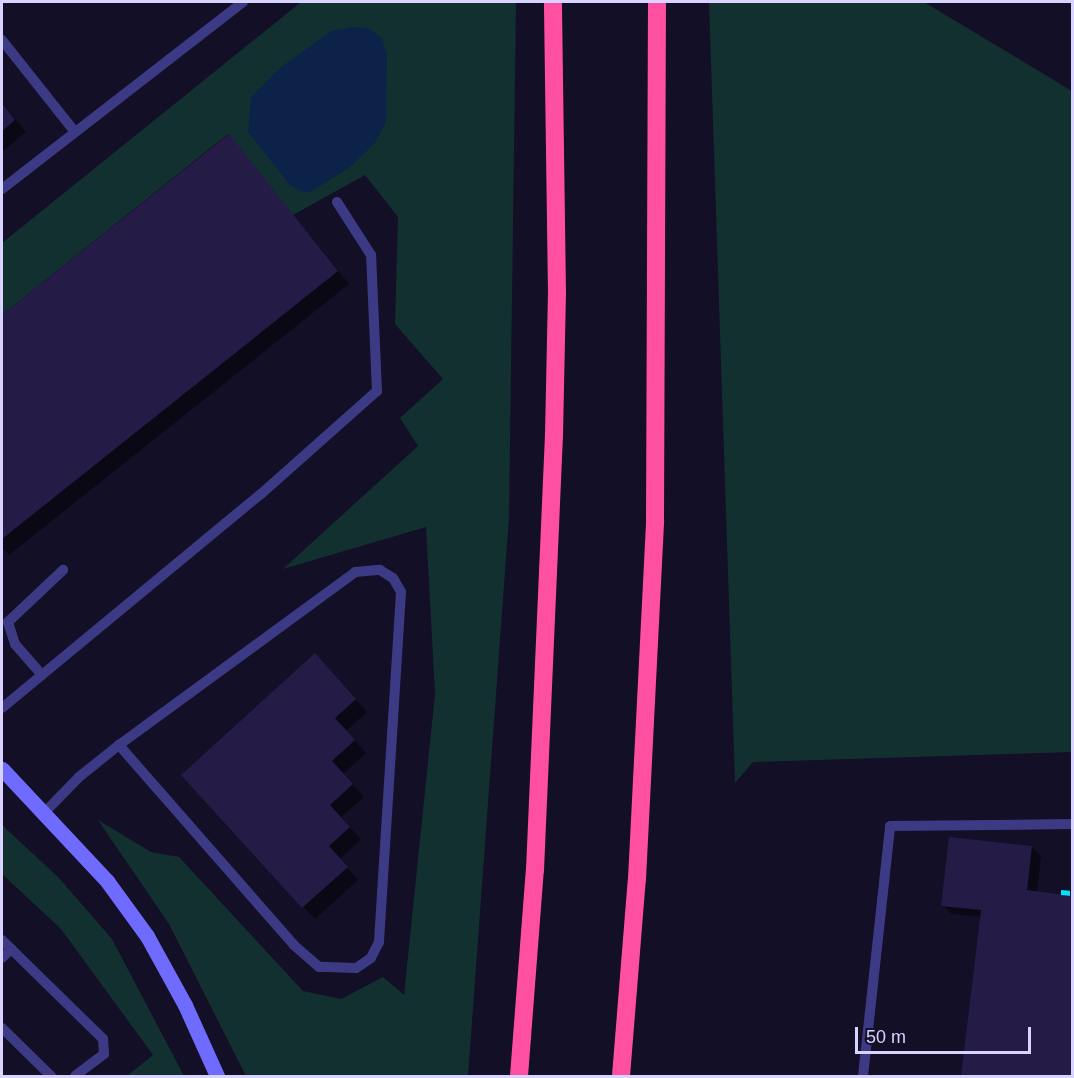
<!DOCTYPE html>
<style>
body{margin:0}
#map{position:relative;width:1074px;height:1078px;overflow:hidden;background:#130f26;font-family:Helvetica,sans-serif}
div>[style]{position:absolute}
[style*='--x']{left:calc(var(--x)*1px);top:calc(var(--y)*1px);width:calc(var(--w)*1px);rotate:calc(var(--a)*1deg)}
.green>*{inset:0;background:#12302f}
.water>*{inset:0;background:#0c2248}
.shadow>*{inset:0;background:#0007}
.building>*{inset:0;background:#241b47}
.lane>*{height:10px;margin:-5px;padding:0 5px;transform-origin:5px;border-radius:5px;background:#3d3a85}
.secondary>*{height:15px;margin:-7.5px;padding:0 7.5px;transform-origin:7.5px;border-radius:7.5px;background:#6f6bff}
.highway>*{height:18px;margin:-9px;padding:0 9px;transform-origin:9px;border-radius:9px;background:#ff4fa3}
.rail>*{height:4.5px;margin-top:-2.25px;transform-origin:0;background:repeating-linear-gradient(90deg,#00e5ff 0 9px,transparent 0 17px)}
span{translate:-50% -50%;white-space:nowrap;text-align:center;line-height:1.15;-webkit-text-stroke:6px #130f26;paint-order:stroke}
.frame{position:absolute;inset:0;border:3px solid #d9d4ff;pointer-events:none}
.scale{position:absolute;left:855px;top:1027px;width:176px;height:27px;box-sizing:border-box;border:3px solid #d9d4ff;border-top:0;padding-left:8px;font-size:18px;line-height:21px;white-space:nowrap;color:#d9d4ff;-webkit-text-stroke:4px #130f26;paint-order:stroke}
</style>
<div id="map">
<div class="green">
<div style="clip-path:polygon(301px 2px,516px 2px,509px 517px,468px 1076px,246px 1076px,169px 924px,98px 820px,151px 852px,179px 857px,303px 991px,341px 999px,383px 977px,404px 995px,435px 694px,426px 527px,283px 569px,418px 446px,400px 418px,443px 379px,395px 324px,398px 217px,365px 175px,293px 215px,228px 134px,2px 315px,2px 243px)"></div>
<div style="clip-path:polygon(709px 2px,924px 2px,1072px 91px,1072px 752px,753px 762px,735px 783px)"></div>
<div style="clip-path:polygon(2px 825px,58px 877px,112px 939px,184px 1076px,127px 1076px,153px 1055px,61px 929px,2px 874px)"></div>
</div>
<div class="water">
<div style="clip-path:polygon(352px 27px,368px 28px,382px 38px,387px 55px,386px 122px,375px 143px,349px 168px,310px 192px,303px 192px,290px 185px,248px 132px,251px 97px,280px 68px,331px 31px)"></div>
</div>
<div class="shadow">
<div style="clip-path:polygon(2px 103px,26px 132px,2px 152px)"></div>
<div style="clip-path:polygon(228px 136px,349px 284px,9px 555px,2px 547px,2px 317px)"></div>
<div style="clip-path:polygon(327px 667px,367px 712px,346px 731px,366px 753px,343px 774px,364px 797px,341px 817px,361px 839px,340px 859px,358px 880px,315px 919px,303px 907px)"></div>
<div style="clip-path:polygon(1032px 847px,1041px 856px,1037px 893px,1072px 897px,1072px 1076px,963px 1076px,982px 917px,952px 914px,943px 905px)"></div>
</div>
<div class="building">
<div style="clip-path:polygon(2px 103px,15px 120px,2px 131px)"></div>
<div style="clip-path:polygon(229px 134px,338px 271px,2px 539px,2px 315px)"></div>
<div style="clip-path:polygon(315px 653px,356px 699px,335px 718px,355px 740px,332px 761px,353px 784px,330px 805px,350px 827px,329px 846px,348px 867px,302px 908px,181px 775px)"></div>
<div style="clip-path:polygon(949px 837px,1032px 846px,1027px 890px,1072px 896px,1072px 1076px,961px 1076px,981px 910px,941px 906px)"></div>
</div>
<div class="lane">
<div style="--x:2;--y:40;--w:117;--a:51.6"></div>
<div style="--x:2;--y:189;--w:305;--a:-37.8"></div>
<div style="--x:42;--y:675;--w:41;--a:-131.1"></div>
<div style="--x:15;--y:644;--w:23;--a:-108"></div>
<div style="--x:8;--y:622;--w:76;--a:-43.4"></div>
<div style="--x:2;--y:708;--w:336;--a:-39.6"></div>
<div style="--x:261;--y:494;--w:155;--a:-41.6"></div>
<div style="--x:377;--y:391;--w:136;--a:-92.5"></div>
<div style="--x:371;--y:255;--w:63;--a:-122.7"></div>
<div style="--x:44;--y:813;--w:50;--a:-45.8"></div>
<div style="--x:79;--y:777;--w:51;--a:-38.7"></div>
<div style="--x:119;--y:745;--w:293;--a:-36.2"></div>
<div style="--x:355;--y:572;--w:25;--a:-5"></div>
<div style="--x:380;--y:570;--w:15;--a:32"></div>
<div style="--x:393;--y:578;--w:16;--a:60"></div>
<div style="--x:401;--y:592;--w:351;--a:93.6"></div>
<div style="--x:379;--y:942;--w:18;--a:117"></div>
<div style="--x:371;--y:958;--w:18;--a:146"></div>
<div style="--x:356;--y:968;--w:37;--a:-178"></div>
<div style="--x:319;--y:967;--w:33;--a:-139"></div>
<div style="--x:294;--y:945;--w:266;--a:-131.2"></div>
<div style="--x:2;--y:940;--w:141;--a:44.4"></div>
<div style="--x:103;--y:1039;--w:15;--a:86"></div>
<div style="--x:104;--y:1054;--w:36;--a:143"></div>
<div style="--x:2;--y:958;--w:13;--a:-45"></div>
<div style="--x:2;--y:1028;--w:69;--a:44.4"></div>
<div style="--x:863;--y:1076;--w:251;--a:-83.8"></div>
<div style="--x:890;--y:826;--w:182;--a:-0.6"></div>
</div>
<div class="secondary">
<div style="--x:2;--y:769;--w:154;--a:46.8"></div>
<div style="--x:107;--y:881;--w:68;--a:54"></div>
<div style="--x:147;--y:936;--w:79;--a:61.2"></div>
<div style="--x:185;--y:1005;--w:78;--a:65.7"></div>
</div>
<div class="highway">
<div style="--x:519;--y:1076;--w:207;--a:-85.6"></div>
<div style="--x:535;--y:870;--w:435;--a:-87.5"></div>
<div style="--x:554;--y:435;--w:141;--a:-88.8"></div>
<div style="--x:557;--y:294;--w:292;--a:-90.8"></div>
<div style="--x:621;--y:1076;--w:198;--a:-85.4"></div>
<div style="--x:637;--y:879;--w:359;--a:-87.1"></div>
<div style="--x:655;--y:520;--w:518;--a:-89.78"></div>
</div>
<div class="rail">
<div style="--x:1061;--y:892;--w:11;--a:5"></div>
</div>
<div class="frame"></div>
<div class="scale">50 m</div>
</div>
